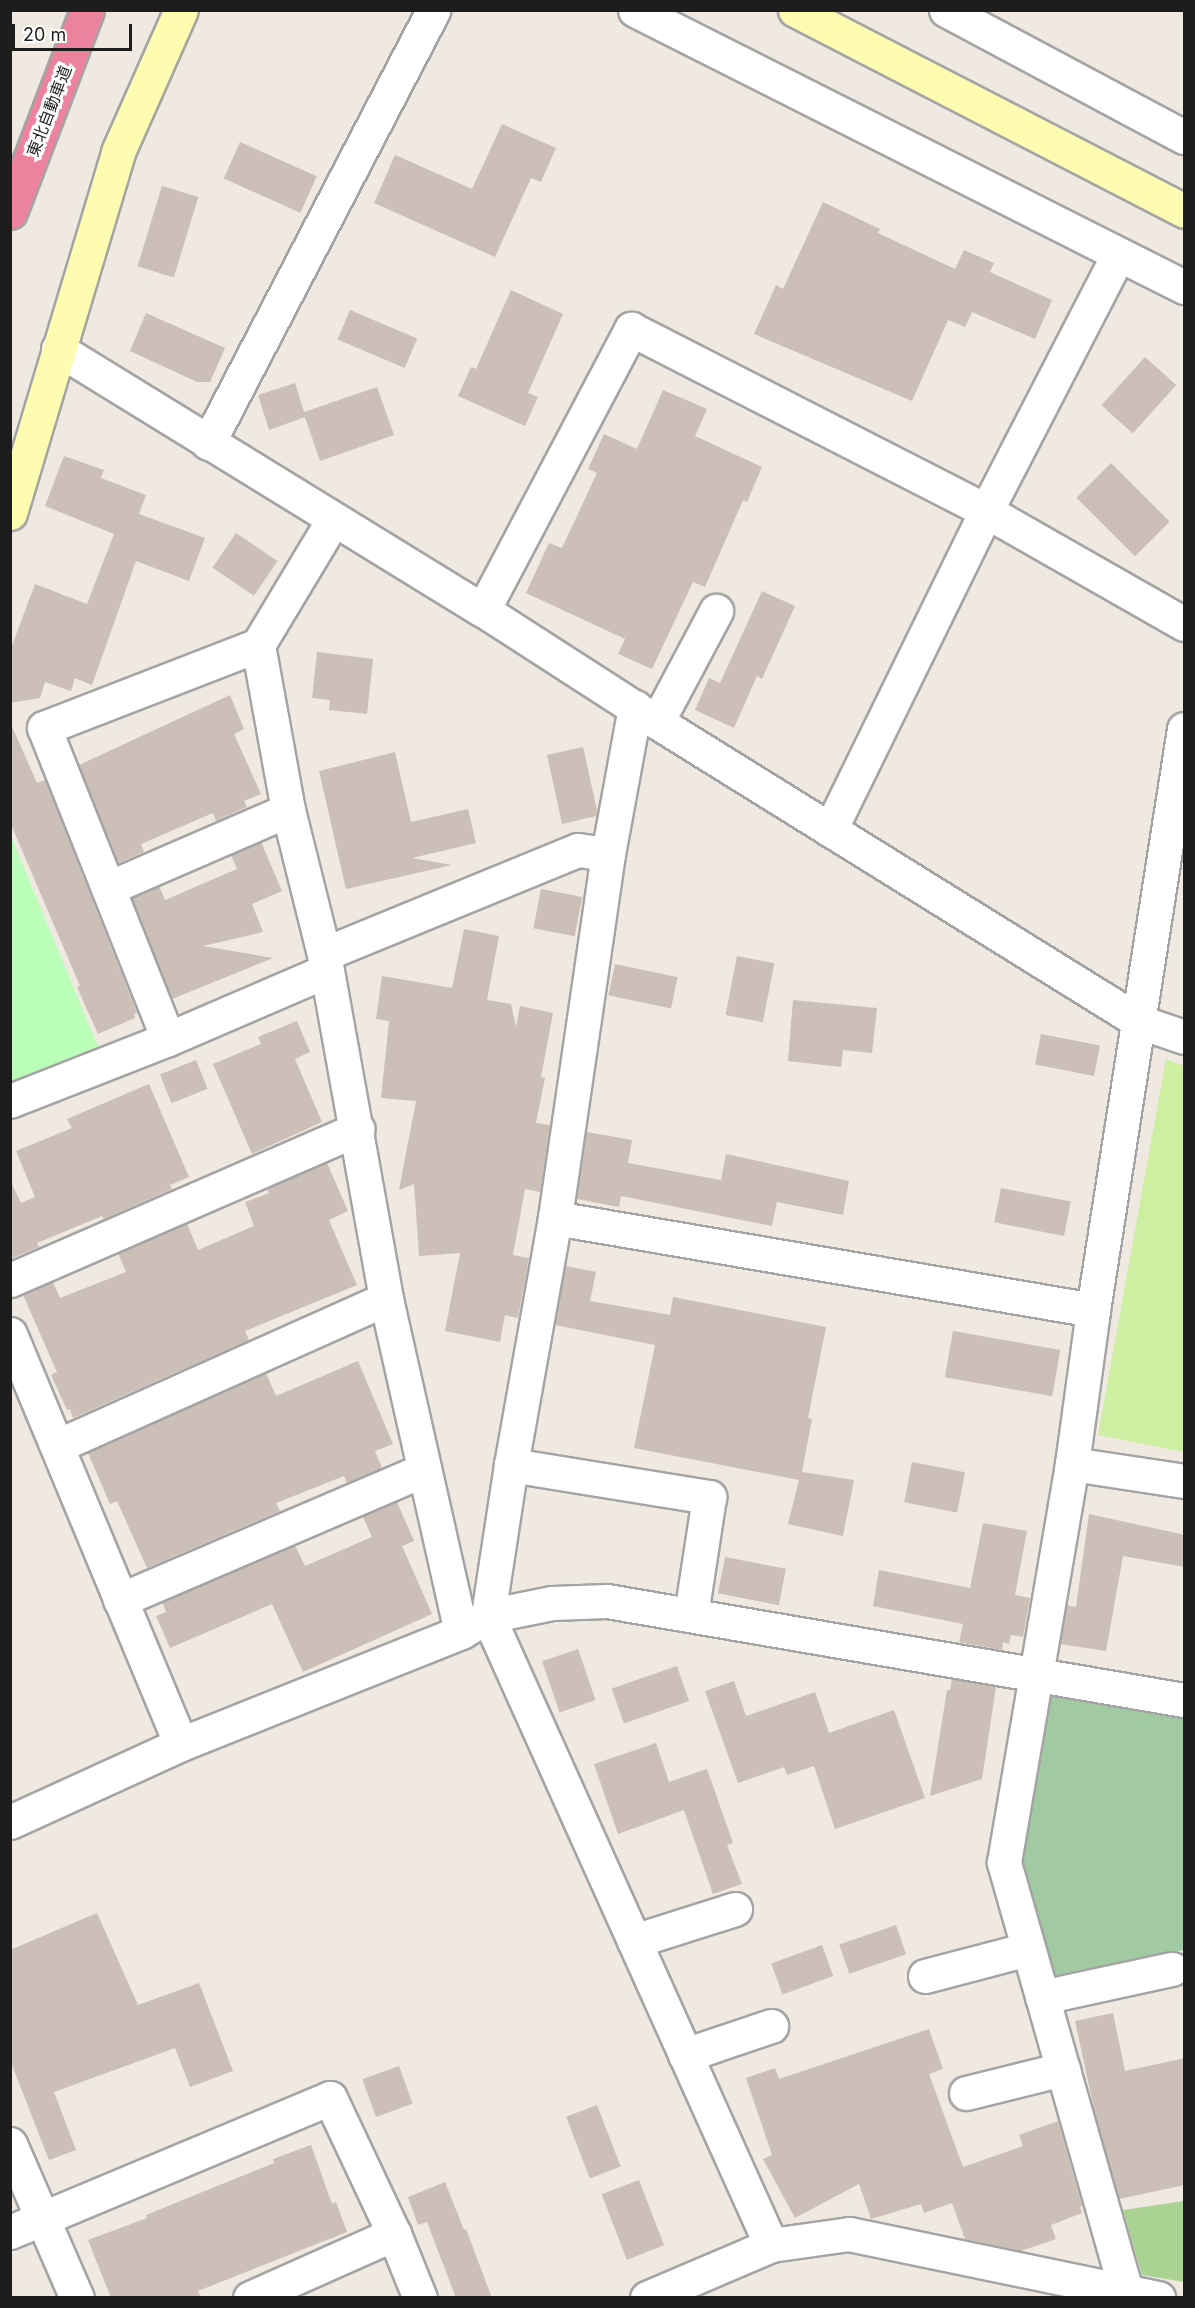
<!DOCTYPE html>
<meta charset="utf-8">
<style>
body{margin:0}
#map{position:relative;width:1195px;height:2308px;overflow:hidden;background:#efe9e1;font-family:Inter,"Noto Sans JP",sans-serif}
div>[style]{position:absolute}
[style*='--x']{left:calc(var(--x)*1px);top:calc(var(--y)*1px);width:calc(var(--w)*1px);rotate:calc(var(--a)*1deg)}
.grass>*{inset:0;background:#ceeea2}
.forest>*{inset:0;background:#aad292}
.cemetery>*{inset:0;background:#a1caa3}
.park>*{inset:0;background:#bafeba}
.building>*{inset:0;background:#cbbfb7;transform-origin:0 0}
.roads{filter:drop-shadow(2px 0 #a4a4a4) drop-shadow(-2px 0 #a4a4a4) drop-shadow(0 2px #a4a4a4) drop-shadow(0 -2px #a4a4a4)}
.street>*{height:33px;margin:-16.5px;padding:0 16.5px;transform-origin:16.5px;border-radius:16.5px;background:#fff}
.secondary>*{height:33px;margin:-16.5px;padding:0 16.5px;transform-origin:16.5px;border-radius:16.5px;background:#fefcb0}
.highway>*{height:33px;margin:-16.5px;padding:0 16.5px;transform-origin:16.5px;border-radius:16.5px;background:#ed829f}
span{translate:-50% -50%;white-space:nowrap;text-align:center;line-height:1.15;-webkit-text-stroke:6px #fff;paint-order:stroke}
.street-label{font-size:16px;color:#1d1d1d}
.frame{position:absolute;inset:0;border:12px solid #1d1d1d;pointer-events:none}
.scale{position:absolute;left:12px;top:24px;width:120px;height:27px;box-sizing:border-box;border:3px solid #1d1d1d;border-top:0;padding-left:8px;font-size:18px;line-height:21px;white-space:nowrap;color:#1d1d1d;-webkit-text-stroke:4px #fff;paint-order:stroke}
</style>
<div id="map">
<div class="grass">
<div style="clip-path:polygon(1166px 1059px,1184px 1066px,1184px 1452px,1098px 1435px)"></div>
</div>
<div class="forest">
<div style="clip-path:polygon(1184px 2201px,1184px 2282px,1142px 2275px,1123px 2210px)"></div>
</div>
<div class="cemetery">
<div style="clip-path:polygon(1056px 1692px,1184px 1717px,1184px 1950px,1051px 1977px,1015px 1864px,1038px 1703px)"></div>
</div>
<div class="park">
<div style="clip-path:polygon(10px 834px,99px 1049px,10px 1086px)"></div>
</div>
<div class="building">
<div style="clip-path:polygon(502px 124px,556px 148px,541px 182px,531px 178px,495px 257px,374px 203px,395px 155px,472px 189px)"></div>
<div style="left:240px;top:142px;width:84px;height:40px;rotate:24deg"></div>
<div style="left:162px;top:186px;width:38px;height:84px;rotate:17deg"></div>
<div style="clip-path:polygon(823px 202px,880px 229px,878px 233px,955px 269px,964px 250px,994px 263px,990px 272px,1052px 300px,1035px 339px,972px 312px,965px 327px,948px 320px,912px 401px,754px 334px,776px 285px,783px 289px)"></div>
<div style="clip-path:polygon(511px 290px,563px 314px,528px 393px,538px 397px,525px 426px,458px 396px,471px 367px,476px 369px)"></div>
<div style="left:350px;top:310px;width:73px;height:32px;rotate:23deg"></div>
<div style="clip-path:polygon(146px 313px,225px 348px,210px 382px,197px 382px,130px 351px)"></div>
<div style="left:1145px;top:357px;width:42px;height:65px;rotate:42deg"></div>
<div style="clip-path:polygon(295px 383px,304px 412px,377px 387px,394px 435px,320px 461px,305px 417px,269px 430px,258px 395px)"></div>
<div style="clip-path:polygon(663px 390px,707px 409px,695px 436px,762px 467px,747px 502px,743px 500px,705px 587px,693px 582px,652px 669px,618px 654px,625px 639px,526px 593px,549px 543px,562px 548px,597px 473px,588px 469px,604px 434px,637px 449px)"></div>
<div style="clip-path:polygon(64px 456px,104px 470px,101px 478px,146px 495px,139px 514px,205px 538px,189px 581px,136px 561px,92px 685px,75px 678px,71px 691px,45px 682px,40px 698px,10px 703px,10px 651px,35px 584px,87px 604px,114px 534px,45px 506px)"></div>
<div style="left:1111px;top:463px;width:83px;height:49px;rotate:45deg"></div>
<div style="left:236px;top:533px;width:50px;height:42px;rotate:34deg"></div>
<div style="clip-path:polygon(762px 591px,795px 606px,762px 679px,757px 676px,734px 728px,695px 710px,709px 678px,720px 683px)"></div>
<div style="clip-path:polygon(317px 652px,373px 659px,367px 714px,329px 710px,330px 700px,312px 698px)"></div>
<div style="clip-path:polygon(230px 695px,244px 729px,234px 734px,261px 794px,244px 801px,247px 807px,216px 821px,213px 813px,141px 844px,144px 852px,118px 863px,79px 765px)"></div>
<div style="clip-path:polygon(10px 722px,37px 783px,45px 780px,137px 1013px,134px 1014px,135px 1018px,98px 1034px,77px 987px,80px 986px,10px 822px)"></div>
<div style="clip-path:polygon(583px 747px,597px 810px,596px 816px,562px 824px,547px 755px)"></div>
<div style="clip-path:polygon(395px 752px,411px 822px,468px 809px,476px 843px,412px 858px,452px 865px,346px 889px,319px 771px)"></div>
<div style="clip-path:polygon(261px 842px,282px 891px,252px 904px,263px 932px,203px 946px,273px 958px,172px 999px,132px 898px,159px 886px,165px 900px,237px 869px,231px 855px)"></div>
<div style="left:541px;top:889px;width:42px;height:40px;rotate:11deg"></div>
<div style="clip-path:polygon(464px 929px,499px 936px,487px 1000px,511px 1004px,516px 1027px,520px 1006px,553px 1013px,541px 1077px,545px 1078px,536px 1123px,550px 1125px,540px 1192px,525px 1189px,513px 1255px,529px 1258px,518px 1318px,505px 1315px,500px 1342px,445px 1331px,460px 1253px,419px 1256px,414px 1184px,399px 1190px,416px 1101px,381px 1098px,389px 1021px,376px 1019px,382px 976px,452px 988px)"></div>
<div style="left:737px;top:956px;width:38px;height:60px;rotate:11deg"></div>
<div style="left:615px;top:964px;width:64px;height:32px;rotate:12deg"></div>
<div style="clip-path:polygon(793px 1000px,877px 1008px,872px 1053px,843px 1050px,841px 1067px,788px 1061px)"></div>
<div style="clip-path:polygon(297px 1021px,310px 1052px,295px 1059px,322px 1122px,252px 1154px,213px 1064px,261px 1044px,258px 1037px)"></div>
<div style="left:1041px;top:1034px;width:60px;height:31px;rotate:11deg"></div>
<div style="left:196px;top:1060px;width:31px;height:39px;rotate:68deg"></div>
<div style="clip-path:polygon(149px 1084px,189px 1177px,170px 1185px,172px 1189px,104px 1219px,102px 1216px,37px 1243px,39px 1247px,10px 1259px,10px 1180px,21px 1203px,35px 1197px,16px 1151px,72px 1128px,67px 1119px)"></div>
<div style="clip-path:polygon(587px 1132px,632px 1140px,628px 1163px,721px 1180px,726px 1154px,849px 1181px,843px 1215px,777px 1202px,772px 1226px,621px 1196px,619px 1207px,577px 1199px)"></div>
<div style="clip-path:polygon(327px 1163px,348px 1211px,329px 1220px,357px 1285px,245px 1331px,249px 1340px,73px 1418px,70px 1409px,67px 1410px,51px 1375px,57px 1372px,23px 1295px,53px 1282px,60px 1298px,126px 1272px,118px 1253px,187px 1224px,198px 1250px,254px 1226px,245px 1202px,269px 1193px,267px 1189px)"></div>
<div style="left:1001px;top:1188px;width:71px;height:35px;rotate:11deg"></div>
<div style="clip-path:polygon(566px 1266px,596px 1272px,590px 1301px,670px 1315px,673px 1297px,826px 1327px,808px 1418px,812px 1419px,802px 1472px,854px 1480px,843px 1536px,788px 1524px,799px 1480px,634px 1448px,655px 1345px,555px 1325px)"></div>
<div style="left:953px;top:1331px;width:109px;height:47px;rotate:10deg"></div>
<div style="clip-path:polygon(358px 1361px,393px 1444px,375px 1451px,382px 1468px,347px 1483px,344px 1476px,276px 1503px,280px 1511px,147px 1568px,117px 1501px,110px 1504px,88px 1453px,266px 1373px,276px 1396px)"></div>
<div style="left:912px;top:1462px;width:54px;height:41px;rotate:11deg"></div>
<div style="clip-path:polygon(397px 1502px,414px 1541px,402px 1546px,432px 1614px,303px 1672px,272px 1604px,170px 1648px,156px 1616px,166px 1612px,162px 1602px,295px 1545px,305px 1566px,372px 1537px,363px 1517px)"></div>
<div style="clip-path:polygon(1089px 1514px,1185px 1535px,1185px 1567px,1123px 1556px,1106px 1651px,1060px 1644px,1067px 1605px,1076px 1607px)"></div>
<div style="clip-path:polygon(983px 1523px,1027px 1531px,1015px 1595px,1030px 1598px,1023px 1637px,1011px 1635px,1009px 1644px,1003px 1642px,1002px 1650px,959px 1642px,963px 1624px,873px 1606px,879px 1570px,970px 1588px)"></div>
<div style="left:725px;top:1557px;width:62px;height:37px;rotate:11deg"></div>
<div style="left:578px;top:1649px;width:54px;height:38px;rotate:71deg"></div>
<div style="left:677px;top:1666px;width:37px;height:69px;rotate:71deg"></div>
<div style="clip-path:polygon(952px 1679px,996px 1687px,982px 1779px,930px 1796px,947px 1690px,950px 1690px)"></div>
<div style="clip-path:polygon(734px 1681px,746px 1716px,815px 1692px,829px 1733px,894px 1710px,925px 1798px,835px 1829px,814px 1766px,787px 1775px,784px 1767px,738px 1783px,705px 1691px)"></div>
<div style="clip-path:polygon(656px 1743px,669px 1782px,707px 1769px,733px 1843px,727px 1845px,742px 1884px,713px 1894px,684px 1810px,618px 1834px,594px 1764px)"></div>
<div style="clip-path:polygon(97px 1913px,138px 2005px,199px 1983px,233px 2071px,190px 2087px,175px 2048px,54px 2092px,76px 2150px,49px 2160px,10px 2060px,10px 1950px)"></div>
<div style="left:896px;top:1925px;width:31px;height:60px;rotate:71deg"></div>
<div style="left:822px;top:1945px;width:33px;height:54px;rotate:70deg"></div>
<div style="clip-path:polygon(1113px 2013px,1125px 2071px,1185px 2058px,1185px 2185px,1119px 2199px,1094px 2109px,1075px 2021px)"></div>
<div style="clip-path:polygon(929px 2029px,943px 2069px,929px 2074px,963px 2167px,1023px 2146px,1019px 2135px,1058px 2121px,1082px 2206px,1080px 2207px,1082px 2213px,1051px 2225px,1056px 2239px,1021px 2251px,965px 2239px,952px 2203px,924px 2213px,921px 2204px,871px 2219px,859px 2184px,795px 2218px,763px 2159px,772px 2155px,746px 2078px,775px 2068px,779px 2079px)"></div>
<div style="left:399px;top:2066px;width:40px;height:39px;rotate:70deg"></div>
<div style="left:597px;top:2105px;width:66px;height:33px;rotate:69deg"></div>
<div style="clip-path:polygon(311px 2145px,332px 2204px,336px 2202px,347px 2232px,198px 2291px,201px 2298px,111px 2298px,88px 2240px,147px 2218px,146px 2215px,274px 2163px,273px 2159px)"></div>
<div style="left:639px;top:2180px;width:70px;height:40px;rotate:69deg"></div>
<div style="clip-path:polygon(445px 2182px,464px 2230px,466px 2229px,492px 2298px,456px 2298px,427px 2222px,418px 2225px,408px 2197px)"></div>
</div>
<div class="roads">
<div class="street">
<div style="--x:635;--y:10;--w:615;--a:26.77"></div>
<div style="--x:946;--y:10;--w:270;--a:28.1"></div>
<div style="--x:58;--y:349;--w:499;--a:31.6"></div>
<div style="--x:483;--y:610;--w:207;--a:32.8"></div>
<div style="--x:657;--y:722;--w:569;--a:31.85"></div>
<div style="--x:1140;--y:1022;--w:46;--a:18.8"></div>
<div style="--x:208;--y:443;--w:488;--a:-62.5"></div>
<div style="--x:333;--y:520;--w:146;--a:121"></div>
<div style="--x:258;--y:645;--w:168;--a:79.7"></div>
<div style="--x:288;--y:810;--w:148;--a:76"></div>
<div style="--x:324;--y:954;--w:351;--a:79.8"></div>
<div style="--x:386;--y:1299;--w:341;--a:77.3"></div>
<div style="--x:483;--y:610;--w:318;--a:-62.2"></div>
<div style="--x:631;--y:329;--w:399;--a:27.1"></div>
<div style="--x:986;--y:511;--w:228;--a:29.7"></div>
<div style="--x:635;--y:707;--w:149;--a:100.4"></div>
<div style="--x:608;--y:854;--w:368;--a:98.3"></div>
<div style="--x:555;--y:1218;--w:251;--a:100.1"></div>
<div style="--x:511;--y:1465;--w:153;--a:98.7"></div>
<div style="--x:488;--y:1616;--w:690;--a:65.78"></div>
<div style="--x:657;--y:722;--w:126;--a:-62"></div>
<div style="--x:830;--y:830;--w:355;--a:-63.9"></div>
<div style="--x:986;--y:511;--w:288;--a:-62.7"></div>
<div style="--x:108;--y:888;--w:196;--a:-23.4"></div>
<div style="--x:324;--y:954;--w:274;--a:-22.3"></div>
<div style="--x:578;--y:850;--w:30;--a:8"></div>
<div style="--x:168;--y:1039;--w:335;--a:-111.7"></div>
<div style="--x:44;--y:728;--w:230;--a:-21.2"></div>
<div style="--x:10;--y:1101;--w:170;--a:-21.4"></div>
<div style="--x:168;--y:1039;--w:172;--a:-23.3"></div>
<div style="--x:555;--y:1218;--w:546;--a:9.7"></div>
<div style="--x:10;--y:1280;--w:379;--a:-23.5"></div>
<div style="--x:10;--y:1334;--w:444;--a:67.4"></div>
<div style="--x:57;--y:1446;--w:360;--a:-24.1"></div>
<div style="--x:1072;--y:1464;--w:113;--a:8.6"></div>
<div style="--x:511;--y:1465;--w:201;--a:9.2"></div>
<div style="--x:709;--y:1497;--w:119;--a:98.7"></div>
<div style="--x:120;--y:1600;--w:331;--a:-23.2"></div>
<div style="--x:10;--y:1822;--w:188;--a:-24.5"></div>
<div style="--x:181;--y:1744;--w:302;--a:-21.8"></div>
<div style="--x:461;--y:1632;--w:31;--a:-31"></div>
<div style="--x:488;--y:1616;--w:65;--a:-11.5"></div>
<div style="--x:552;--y:1603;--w:55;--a:-2.1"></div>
<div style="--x:607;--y:1601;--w:585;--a:9.74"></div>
<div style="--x:634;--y:1941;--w:106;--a:-17.6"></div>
<div style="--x:925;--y:1976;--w:106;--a:-14.7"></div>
<div style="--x:1042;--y:1997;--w:133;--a:-12.2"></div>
<div style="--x:685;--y:2055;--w:91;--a:-18.6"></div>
<div style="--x:966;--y:2093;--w:100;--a:-13.9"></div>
<div style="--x:10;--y:2144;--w:168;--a:66.5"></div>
<div style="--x:10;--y:2232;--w:347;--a:-22.7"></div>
<div style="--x:330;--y:2098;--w:150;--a:64.8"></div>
<div style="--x:394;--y:2234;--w:69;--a:67.9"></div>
<div style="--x:250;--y:2298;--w:158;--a:-24"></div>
<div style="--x:647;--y:2298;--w:135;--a:-23.1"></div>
<div style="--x:771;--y:2245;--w:79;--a:-8"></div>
<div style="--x:849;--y:2234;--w:316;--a:11.7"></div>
<div style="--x:1128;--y:2298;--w:453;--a:-105.9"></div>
<div style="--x:1004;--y:1862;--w:404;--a:-80.3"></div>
<div style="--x:1072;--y:1464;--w:155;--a:-82.2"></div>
<div style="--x:1093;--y:1310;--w:588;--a:-81.1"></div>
</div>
<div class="secondary">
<div style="--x:795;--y:10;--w:438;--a:27.3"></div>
<div style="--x:10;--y:513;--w:377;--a:-73.3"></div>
<div style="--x:118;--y:152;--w:155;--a:-66.1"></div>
</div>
<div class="highway">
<div style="--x:10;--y:212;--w:216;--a:-69.1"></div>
</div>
</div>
<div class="street-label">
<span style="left:49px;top:111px;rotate:-69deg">東北自動車道</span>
</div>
<div class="frame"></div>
<div class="scale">20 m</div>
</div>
